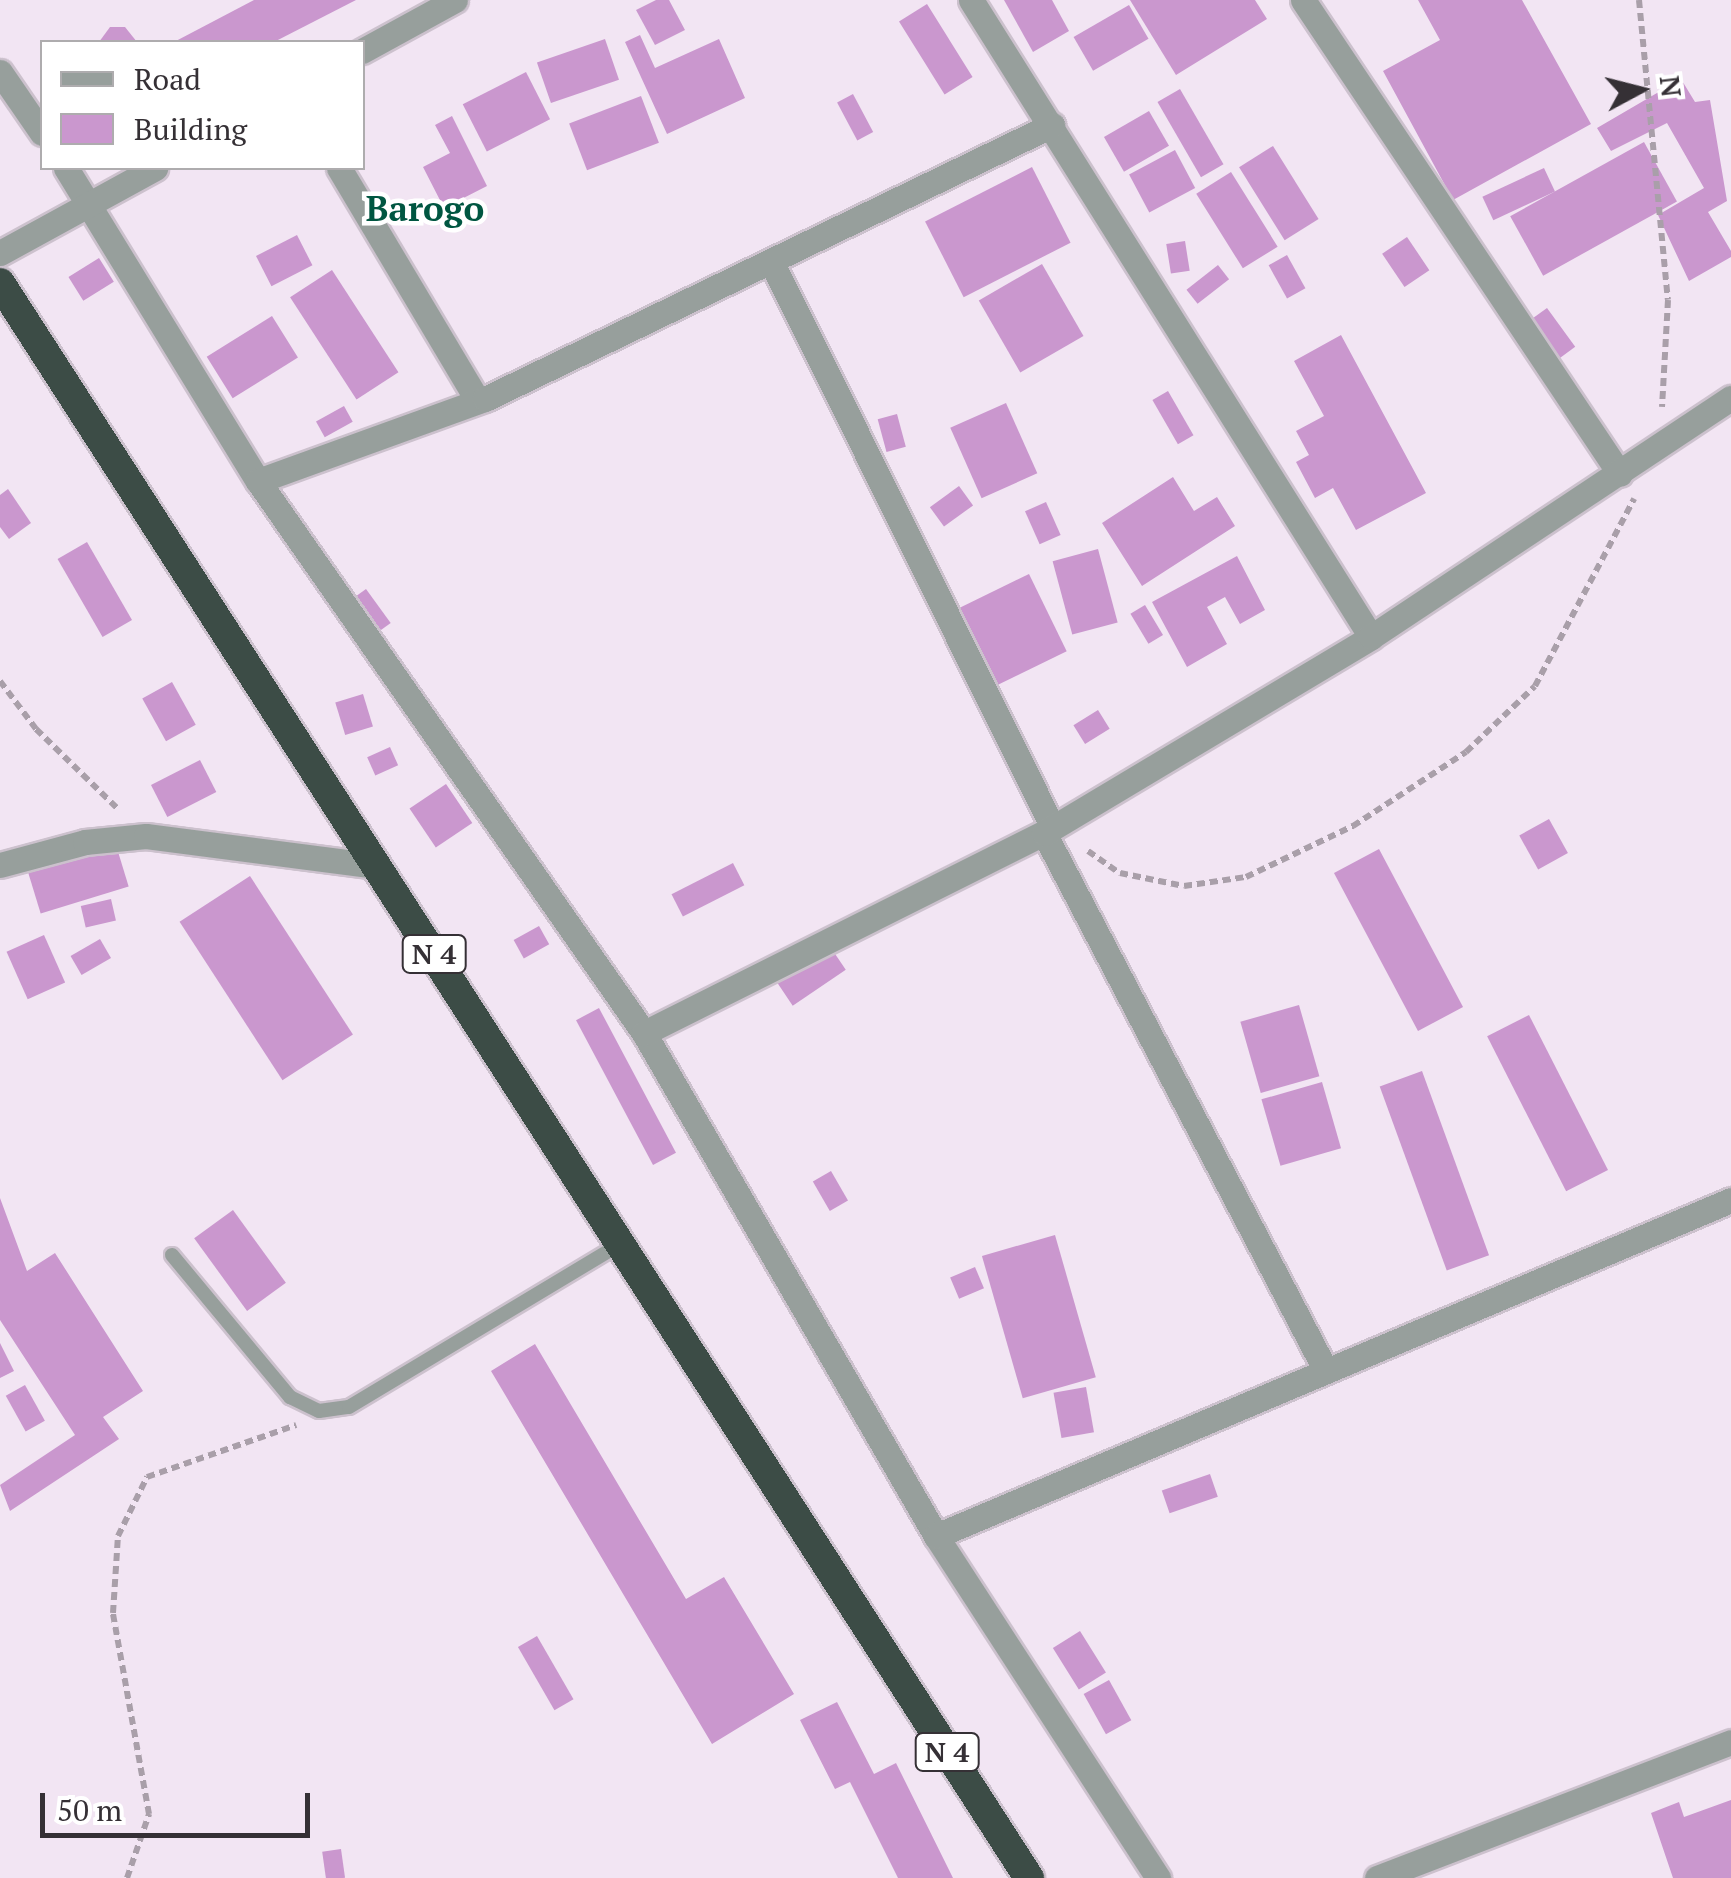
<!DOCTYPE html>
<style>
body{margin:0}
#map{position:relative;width:1731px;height:1878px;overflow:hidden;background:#f2e5f3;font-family:"PT Serif",serif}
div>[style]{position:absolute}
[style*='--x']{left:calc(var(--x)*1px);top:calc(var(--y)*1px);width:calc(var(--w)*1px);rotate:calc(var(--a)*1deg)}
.building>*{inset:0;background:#ca97ce;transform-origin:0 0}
.path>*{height:6px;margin-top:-3px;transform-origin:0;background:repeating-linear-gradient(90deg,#a99fa9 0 8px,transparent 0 13px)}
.roads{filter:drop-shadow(2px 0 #ccc1cd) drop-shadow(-2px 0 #ccc1cd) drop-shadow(0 2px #ccc1cd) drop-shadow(0 -2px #ccc1cd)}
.lane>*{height:14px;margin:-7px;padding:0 7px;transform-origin:7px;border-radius:7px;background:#979f9c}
.street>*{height:25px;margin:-12.5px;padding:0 12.5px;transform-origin:12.5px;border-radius:12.5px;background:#979f9c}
.highway>*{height:30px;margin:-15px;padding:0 15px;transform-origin:15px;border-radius:15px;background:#3c4c46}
span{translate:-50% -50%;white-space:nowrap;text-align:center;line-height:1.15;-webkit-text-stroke:9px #fff;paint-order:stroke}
.shield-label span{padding:2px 8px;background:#fff;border:2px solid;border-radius:8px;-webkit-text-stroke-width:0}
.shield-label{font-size:28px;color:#353035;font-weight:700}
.quarter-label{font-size:35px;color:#005641;font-weight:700}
.legend{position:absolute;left:40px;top:40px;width:325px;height:130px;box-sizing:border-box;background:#fff;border:2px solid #aeacae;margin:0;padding:12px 18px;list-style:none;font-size:30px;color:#353035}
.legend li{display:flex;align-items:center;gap:20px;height:50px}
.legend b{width:50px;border:2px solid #aeacae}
.north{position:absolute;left:1591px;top:40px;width:100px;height:100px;-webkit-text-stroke:8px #fff;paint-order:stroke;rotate:83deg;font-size:28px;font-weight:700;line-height:40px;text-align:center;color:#353035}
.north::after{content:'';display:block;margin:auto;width:35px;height:45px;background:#353035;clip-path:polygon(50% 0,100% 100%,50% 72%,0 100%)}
.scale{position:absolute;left:40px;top:1793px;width:270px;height:45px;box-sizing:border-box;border:5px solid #353035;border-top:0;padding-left:12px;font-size:30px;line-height:35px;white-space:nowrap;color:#353035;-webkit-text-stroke:8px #fff;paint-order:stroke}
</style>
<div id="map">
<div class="building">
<div style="clip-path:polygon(254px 0,356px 0,274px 42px,174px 42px)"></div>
<div style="clip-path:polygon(656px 0,669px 0,685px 30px,655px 45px,636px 10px)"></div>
<div style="clip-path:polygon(1004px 0,1052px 0,1069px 31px,1033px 52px)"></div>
<div style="clip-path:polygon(1130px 0,1255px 0,1267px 19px,1176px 75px)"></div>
<div style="clip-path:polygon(1418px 0,1522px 0,1591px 124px,1453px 200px,1383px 71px,1440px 40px)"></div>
<div style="left:927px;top:4px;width:86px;height:33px;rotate:58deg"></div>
<div style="left:1129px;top:5px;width:39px;height:64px;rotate:60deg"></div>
<div style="clip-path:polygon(110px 27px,125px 27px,137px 42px,99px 42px)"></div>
<div style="clip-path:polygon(640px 35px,655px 68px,719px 39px,745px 98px,667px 134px,625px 42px)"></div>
<div style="left:605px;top:39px;width:43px;height:72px;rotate:71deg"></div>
<div style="left:526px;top:72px;width:53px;height:71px;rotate:63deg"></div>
<div style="clip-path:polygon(1681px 79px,1695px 102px,1710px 100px,1727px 201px,1708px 212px,1731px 251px,1731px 257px,1689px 281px,1658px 215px,1704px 188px,1667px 123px,1611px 151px,1597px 128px)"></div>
<div style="left:1180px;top:89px;width:87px;height:26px;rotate:60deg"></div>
<div style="left:853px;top:94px;width:43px;height:18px;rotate:62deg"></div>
<div style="left:641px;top:96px;width:50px;height:77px;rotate:69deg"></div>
<div style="left:1149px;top:111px;width:40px;height:52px;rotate:60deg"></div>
<div style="clip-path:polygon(452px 116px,487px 186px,444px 208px,423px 167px,450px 153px,435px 125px)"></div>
<div style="left:1644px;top:142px;width:68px;height:153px;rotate:61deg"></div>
<div style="left:1273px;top:146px;width:86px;height:40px;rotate:58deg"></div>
<div style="left:1175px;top:150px;width:43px;height:52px;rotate:62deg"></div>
<div style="left:1032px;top:167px;width:85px;height:120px;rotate:63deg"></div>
<div style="left:1544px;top:168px;width:26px;height:68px;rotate:65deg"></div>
<div style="left:1231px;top:172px;width:88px;height:41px;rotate:58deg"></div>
<div style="left:297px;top:235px;width:34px;height:46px;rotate:63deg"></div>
<div style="left:1407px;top:237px;width:40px;height:30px;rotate:56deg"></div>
<div style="left:1185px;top:241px;width:30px;height:19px;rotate:81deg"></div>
<div style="left:1287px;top:255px;width:38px;height:21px;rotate:61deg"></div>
<div style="left:99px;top:258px;width:28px;height:36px;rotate:58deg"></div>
<div style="left:1042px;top:264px;width:83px;height:73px;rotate:60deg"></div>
<div style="left:1218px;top:265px;width:18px;height:40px;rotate:52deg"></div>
<div style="left:332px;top:270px;width:122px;height:50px;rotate:57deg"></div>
<div style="left:1547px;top:308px;width:48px;height:21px;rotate:54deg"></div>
<div style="left:272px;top:316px;width:49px;height:77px;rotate:58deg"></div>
<div style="clip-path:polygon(1341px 335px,1426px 493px,1356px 530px,1333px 488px,1315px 498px,1296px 462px,1309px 455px,1296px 431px,1324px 416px,1294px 361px)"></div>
<div style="left:1168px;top:391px;width:51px;height:18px;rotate:60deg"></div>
<div style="left:1006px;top:403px;width:77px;height:61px;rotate:66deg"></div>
<div style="left:344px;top:406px;width:18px;height:32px;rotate:61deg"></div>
<div style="left:897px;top:414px;width:34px;height:20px;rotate:75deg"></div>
<div style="clip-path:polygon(1173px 477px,1194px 511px,1217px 497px,1235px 526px,1142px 586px,1102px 523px)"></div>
<div style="left:959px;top:486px;width:24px;height:36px;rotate:54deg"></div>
<div style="clip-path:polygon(8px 489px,31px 523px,9px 539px,0 527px,0 495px)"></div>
<div style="left:1046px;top:502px;width:36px;height:23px;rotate:66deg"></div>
<div style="left:87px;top:542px;width:90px;height:34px;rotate:60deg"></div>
<div style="left:1098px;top:549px;width:76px;height:47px;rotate:75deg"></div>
<div style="clip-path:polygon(1237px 556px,1265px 610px,1240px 624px,1225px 597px,1207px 607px,1227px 644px,1187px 667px,1152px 602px)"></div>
<div style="left:1029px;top:574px;width:86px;height:81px;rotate:64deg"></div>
<div style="left:366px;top:589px;width:42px;height:24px;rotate:54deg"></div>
<div style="left:1145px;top:605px;width:35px;height:17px;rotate:59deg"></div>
<div style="left:172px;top:682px;width:49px;height:34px;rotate:61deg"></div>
<div style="left:363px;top:694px;width:34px;height:29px;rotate:73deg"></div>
<div style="left:1098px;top:710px;width:22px;height:29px;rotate:58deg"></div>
<div style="left:390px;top:747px;width:20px;height:25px;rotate:66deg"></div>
<div style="left:200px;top:760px;width:36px;height:55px;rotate:63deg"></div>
<div style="left:446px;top:784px;width:47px;height:44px;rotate:56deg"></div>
<div style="left:1549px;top:819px;width:39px;height:34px;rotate:61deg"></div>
<div style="left:112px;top:832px;width:57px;height:92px;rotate:73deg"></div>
<div style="left:1379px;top:849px;width:179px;height:51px;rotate:62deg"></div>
<div style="left:733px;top:863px;width:25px;height:69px;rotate:63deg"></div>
<div style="left:250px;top:876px;width:189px;height:84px;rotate:57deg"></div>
<div style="left:111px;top:899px;width:22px;height:31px;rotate:77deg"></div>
<div style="left:539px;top:926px;width:21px;height:29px;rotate:61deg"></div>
<div style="left:44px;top:935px;width:52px;height:41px;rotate:66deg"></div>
<div style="left:100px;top:939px;width:22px;height:34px;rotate:60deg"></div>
<div style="left:829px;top:945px;width:30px;height:64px;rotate:56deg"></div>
<div style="left:1299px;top:1005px;width:74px;height:61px;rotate:74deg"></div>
<div style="left:599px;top:1008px;width:164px;height:26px;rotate:62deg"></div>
<div style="left:1529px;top:1015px;width:174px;height:47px;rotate:63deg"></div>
<div style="left:1422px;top:1071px;width:196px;height:45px;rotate:70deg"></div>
<div style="left:1322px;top:1082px;width:69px;height:63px;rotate:74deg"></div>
<div style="left:831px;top:1171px;width:34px;height:21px;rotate:60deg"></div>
<div style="clip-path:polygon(0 1198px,27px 1271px,55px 1253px,143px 1391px,103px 1417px,119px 1439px,10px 1511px,0 1485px,75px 1435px,0 1320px)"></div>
<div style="left:233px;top:1210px;width:90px;height:48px;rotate:54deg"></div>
<div style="left:1055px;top:1235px;width:148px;height:76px;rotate:74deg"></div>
<div style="left:975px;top:1267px;width:23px;height:27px;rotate:67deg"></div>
<div style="clip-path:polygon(0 1343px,14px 1371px,0 1378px)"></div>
<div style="clip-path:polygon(535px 1344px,686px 1599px,724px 1577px,794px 1694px,712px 1744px,491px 1371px)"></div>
<div style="left:25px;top:1385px;width:41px;height:22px;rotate:61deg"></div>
<div style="left:1086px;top:1387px;width:46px;height:33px;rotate:80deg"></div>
<div style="left:1210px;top:1474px;width:24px;height:51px;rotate:71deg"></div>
<div style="left:1080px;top:1631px;width:49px;height:32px;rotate:58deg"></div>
<div style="left:537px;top:1636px;width:73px;height:22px;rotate:60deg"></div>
<div style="left:1109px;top:1680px;width:46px;height:29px;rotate:61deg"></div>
<div style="clip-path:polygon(837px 1702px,874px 1774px,896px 1763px,953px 1878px,898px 1878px,850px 1782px,835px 1789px,800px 1720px)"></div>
<div style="clip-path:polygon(1731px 1800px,1731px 1878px,1673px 1878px,1651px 1813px,1679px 1802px,1684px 1817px)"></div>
<div style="left:341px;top:1849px;width:29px;height:19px;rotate:82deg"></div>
</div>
<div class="path">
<div style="--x:1639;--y:0;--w:301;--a:84.5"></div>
<div style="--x:1668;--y:300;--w:107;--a:93.2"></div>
<div style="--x:0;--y:681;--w:60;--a:53.1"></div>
<div style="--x:36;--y:729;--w:113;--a:44.3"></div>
<div style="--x:1088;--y:851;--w:39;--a:35"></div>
<div style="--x:1120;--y:873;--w:65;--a:11.5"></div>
<div style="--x:1184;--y:886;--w:63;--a:-8.3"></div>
<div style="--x:1246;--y:877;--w:119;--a:-25.5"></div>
<div style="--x:1353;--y:826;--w:135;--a:-33.2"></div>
<div style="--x:1466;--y:752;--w:95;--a:-43.7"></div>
<div style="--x:1535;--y:686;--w:212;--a:-62.1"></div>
<div style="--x:127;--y:1878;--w:68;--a:-71"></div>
<div style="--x:149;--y:1814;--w:204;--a:-100.2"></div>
<div style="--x:113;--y:1613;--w:77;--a:-86.3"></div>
<div style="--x:118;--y:1536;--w:66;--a:-63.8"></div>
<div style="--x:147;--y:1477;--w:158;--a:-19.2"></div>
</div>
<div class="roads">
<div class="lane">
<div style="--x:172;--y:1255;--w:185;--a:50.3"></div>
<div style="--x:290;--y:1397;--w:32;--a:26"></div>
<div style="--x:319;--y:1411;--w:30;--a:-8"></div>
<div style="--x:349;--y:1407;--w:316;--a:-31"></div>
</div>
<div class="street">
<div style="--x:971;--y:0;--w:752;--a:57.87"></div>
<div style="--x:1303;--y:0;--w:570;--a:56.23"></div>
<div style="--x:362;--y:51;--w:106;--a:-28.7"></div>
<div style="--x:0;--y:72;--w:74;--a:55.5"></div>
<div style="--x:66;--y:168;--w:367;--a:58.5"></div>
<div style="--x:258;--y:481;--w:674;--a:55.04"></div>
<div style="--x:644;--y:1033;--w:582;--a:59.86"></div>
<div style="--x:936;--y:1536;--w:408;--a:57"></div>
<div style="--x:339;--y:168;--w:271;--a:59.2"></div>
<div style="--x:0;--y:253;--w:177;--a:-28.7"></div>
<div style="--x:772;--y:263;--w:629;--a:63.56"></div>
<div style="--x:258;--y:481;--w:241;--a:-19.9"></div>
<div style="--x:485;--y:399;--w:630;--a:-25.79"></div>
<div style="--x:1044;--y:833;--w:607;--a:62.34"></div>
<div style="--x:0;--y:865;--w:88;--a:-15.1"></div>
<div style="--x:85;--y:842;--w:61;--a:-5.6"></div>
<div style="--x:146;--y:836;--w:233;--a:7.4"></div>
<div style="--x:644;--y:1033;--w:447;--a:-26.6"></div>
<div style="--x:1044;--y:833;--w:381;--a:-30.9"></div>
<div style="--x:1371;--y:637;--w:432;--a:-33.6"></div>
<div style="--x:936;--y:1536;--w:863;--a:-22.91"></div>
<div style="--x:1377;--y:1878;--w:379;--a:-21"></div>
</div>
<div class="highway">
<div style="--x:0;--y:283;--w:1898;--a:57.17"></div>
</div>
</div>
<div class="shield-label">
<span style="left:434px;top:954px">N 4</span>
<span style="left:947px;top:1752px">N 4</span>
</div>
<div class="quarter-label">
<span style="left:425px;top:208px">Barogo</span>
</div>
<ul class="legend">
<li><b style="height:12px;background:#979f9c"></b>Road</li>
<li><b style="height:28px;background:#ca97ce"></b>Building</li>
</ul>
<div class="north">N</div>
<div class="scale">50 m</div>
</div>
